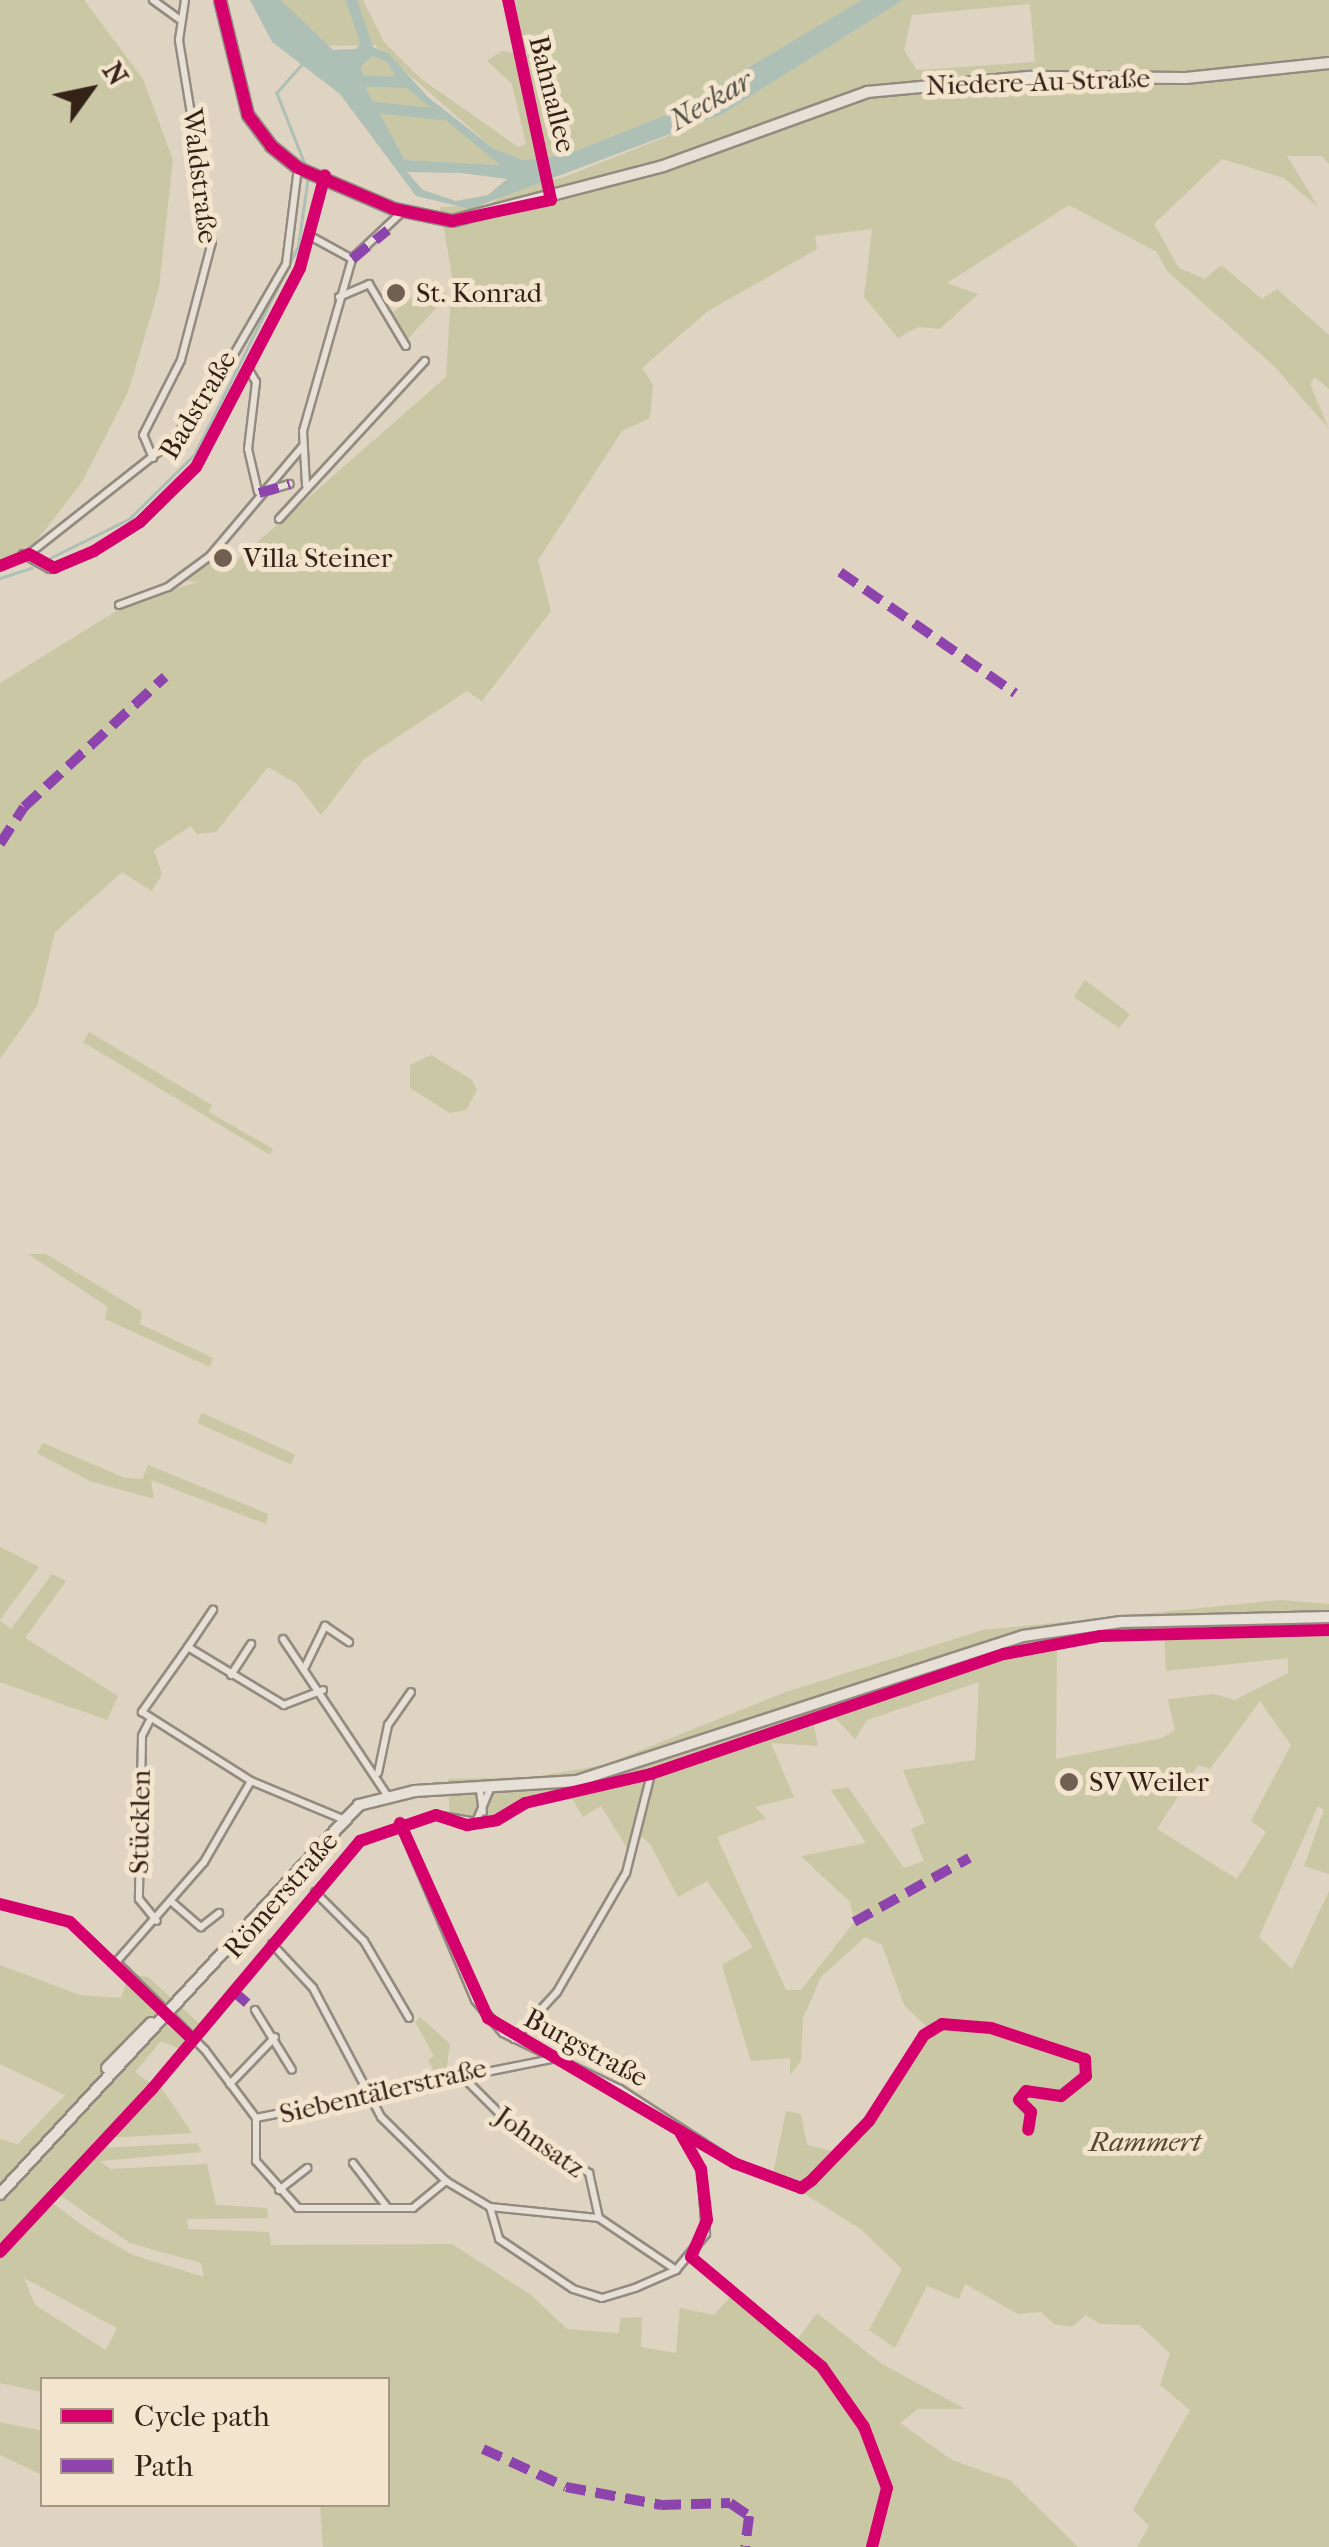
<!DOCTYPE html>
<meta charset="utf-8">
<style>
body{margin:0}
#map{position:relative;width:1329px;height:2547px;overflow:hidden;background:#dfd3c1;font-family:"IM FELL French Canon",serif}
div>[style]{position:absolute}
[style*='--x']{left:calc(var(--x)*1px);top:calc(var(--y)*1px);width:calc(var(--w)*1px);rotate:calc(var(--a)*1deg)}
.green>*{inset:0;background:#cac7a4;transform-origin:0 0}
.water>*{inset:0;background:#aec0b6}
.stream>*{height:2.5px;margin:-1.25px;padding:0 1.25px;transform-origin:1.25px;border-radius:1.25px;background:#aec0b6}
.river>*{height:11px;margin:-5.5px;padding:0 5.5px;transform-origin:5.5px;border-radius:5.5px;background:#aec0b6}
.roads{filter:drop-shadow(2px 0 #948b80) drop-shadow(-2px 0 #948b80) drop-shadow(0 2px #948b80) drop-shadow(0 -2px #948b80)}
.street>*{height:6px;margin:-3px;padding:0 3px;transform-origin:3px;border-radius:3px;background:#e6e0d6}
.secondary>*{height:10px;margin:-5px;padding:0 5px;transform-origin:5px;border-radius:5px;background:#e6e0d6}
.quiet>*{height:10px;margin-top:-5px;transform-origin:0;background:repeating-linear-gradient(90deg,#8e44ad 0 20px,transparent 0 30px)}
.cycleway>*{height:12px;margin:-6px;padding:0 6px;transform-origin:6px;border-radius:6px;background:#d6006c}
.dots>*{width:28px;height:28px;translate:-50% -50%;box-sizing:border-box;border:5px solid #f3e4ce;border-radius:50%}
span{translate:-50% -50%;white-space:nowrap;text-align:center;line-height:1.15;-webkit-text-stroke:10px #f3e4ce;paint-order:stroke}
.street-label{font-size:28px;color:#342216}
.poi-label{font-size:28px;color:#342216}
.left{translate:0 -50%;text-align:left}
.park-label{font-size:28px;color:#554934;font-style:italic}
.water-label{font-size:30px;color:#524f45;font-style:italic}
.legend{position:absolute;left:40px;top:2377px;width:350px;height:130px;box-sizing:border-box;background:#f3e4ce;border:2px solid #a79684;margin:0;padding:12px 18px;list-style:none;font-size:30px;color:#342216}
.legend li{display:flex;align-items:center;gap:20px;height:50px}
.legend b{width:50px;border:2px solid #a79684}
.north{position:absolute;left:40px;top:40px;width:100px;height:100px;-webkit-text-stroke:8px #f3e4ce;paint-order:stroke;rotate:57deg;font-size:28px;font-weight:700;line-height:40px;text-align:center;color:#342216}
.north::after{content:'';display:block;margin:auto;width:35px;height:45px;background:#342216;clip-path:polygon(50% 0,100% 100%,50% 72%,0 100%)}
</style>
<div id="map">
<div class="green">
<div style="clip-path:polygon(0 0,84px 0,143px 79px,173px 160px,159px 288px,128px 392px,82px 482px,38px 539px,0 572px)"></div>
<div style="clip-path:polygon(281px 0,363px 0,384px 42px,420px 78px,518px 147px,526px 144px,512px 84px,487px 61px,502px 51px,529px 55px,520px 46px,516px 0,862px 0,671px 113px,565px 155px,523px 160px,493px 148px,375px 45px,322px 46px)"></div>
<div style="clip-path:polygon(evenodd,903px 0,1329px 0,1329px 164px,1322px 156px,1287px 156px,1318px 207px,1284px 178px,1222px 159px,1154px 224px,1179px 268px,1205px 279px,1221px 265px,1262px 299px,1277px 289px,1329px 335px,1329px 389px,1315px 377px,1310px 384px,1329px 429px,1274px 366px,1167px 271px,1157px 252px,1069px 205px,947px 283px,978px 294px,940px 329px,918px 327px,898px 338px,864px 297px,872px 229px,815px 236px,817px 249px,708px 311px,642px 368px,653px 385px,650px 418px,622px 431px,538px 560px,551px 611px,482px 701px,467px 691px,364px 759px,321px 815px,297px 784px,268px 767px,216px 832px,197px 834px,191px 826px,154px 850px,162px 874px,152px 891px,122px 872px,55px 932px,37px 1006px,0 1059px,0 683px,134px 600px,199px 582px,183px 581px,213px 559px,229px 567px,446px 377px,452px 275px,440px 207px,488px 205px,521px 185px,562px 178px,721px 115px,903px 0,1030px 4px,1035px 62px,917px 70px,904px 50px,912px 15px,1030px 4px)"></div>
<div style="clip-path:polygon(372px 56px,387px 62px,398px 81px,501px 165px,405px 160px,366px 88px,361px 67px)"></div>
<div style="clip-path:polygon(432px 281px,448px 295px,406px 341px,391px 314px)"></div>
<div style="clip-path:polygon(1085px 980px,1130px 1014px,1119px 1028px,1074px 997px)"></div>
<div style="clip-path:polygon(89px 1032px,212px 1105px,209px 1112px,273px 1149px,270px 1155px,83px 1042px)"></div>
<div style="clip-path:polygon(431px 1055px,472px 1080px,477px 1090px,466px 1110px,450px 1113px,410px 1088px,410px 1065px)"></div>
<div style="clip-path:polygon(28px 1254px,46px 1254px,142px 1312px,140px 1324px,213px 1358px,210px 1367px,105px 1319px,108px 1307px)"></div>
<div style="left:202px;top:1413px;width:102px;height:11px;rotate:24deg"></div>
<div style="clip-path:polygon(43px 1443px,125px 1478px,142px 1479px,148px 1465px,268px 1514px,266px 1524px,151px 1480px,154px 1499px,90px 1481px,37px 1453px)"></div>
<div style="clip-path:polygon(0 1547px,39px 1567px,0 1620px)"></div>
<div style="clip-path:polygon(52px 1574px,66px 1581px,25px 1638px,118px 1696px,107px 1720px,0 1682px,0 1621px,11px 1629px)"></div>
<div style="clip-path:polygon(evenodd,1280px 1600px,1329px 1604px,1329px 1874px,1304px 1866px,1324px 1810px,1318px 1806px,1259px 1937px,1292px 1969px,1329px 1891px,1329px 2547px,1137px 2547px,1149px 2526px,1133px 2510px,1190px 2410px,1160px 2385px,1170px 2353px,1139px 2325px,1100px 2324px,1086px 2315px,1072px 2327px,1054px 2324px,1041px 2312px,1018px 2314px,965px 2284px,959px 2299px,927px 2286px,895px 2348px,869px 2330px,902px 2269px,862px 2230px,773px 2174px,786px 2111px,801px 2114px,807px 2145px,840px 2153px,929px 2029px,904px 2005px,882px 1945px,865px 1937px,821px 1977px,803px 2018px,801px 2061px,790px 2075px,790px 2058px,751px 2061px,722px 1965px,753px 1947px,707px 1881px,678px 1897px,650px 1844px,639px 1834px,632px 1856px,601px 1806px,583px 1817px,570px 1795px,457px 1829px,450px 1825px,448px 1779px,533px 1777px,604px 1765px,783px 1693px,983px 1630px,1280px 1600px,1164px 1633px,1166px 1671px,1288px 1658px,1288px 1673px,1235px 1700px,1214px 1694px,1168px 1699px,1175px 1730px,1162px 1738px,1056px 1759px,1057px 1643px,1164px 1633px,1280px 1600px,979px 1682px,975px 1760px,903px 1770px,925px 1823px,911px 1829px,924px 1861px,904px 1868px,848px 1787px,831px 1790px,866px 1843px,801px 1856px,850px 1902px,854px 1922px,801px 1990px,786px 1990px,717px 1837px,766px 1818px,755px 1807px,794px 1797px,771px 1743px,818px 1746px,812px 1716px,828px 1710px,855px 1739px,867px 1720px,979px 1682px,1280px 1600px,1260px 1701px,1291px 1745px,1251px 1821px,1266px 1832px,1237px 1879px,1157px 1829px,1198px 1765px,1210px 1769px,1260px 1701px)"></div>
<div style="clip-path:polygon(evenodd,0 1965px,80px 1995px,121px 1998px,129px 1974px,148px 1977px,201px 2025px,183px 2050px,161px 2041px,135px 2072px,151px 2084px,180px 2055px,158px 2083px,192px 2133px,108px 2138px,100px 2148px,197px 2143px,202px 2152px,100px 2161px,110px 2169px,207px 2164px,216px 2205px,267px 2208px,268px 2218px,187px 2219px,188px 2229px,269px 2232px,271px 2245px,452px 2244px,531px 2295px,567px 2329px,619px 2333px,620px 2318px,642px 2317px,641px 2347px,676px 2353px,680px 2308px,714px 2315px,731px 2296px,794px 2344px,817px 2313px,882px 2364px,965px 2409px,918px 2409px,900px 2423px,952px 2460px,1011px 2481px,1078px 2547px,323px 2547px,320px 2505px,388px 2504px,388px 2380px,42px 2380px,42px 2392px,0 2383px,0 2139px,18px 2144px,65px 2095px,0 2064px,0 1965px,58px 2194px,130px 2243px,201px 2263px,204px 2277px,133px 2255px,89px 2230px,51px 2202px,58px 2194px,0 1965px,24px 2278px,117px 2328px,106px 2350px,35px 2305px,24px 2278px)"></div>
<div style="clip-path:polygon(420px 2017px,450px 2044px,446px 2073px,436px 2075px,428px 2060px,434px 2056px,415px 2022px)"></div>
<div style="clip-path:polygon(0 2422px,42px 2431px,42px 2475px,0 2455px)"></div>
</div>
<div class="water">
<div style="clip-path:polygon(evenodd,250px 0,281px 0,334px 51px,355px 50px,362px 42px,389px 54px,428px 97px,493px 148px,523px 160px,565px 155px,671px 113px,862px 0,903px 0,721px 115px,470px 209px,416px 196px,340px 94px,272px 42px,250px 0,372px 56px,387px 62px,398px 81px,500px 165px,405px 160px,366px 88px,361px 67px,372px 56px,250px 0,407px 172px,461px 173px,507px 179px,488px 195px,456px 201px,423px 190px,407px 172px)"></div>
</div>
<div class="stream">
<div style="--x:329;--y:51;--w:33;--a:-2"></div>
<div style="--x:302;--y:65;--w:38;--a:132"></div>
<div style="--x:277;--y:93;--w:82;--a:68.5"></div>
<div style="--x:50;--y:558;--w:88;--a:-26.3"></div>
<div style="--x:129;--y:519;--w:91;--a:-44.6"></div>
<div style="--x:194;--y:455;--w:233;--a:-63.5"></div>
<div style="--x:298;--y:246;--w:70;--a:-81.8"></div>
<div style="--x:0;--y:578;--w:33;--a:-18"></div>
</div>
<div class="river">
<div style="--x:351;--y:0;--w:53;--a:71.2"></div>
<div style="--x:350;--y:80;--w:55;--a:2.1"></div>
<div style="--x:366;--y:106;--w:75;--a:6.1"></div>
</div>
<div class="roads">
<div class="street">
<div style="--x:153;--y:0;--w:32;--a:36"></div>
<div style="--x:508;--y:0;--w:204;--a:77.8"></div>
<div style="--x:312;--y:237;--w:46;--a:28.8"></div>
<div style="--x:352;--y:259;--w:69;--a:-43.2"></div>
<div style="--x:339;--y:297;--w:33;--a:-23"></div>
<div style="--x:369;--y:284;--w:72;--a:59.2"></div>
<div style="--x:249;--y:370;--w:14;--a:60"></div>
<div style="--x:256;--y:382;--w:67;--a:96.8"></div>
<div style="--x:248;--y:449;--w:44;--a:76.9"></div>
<div style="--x:153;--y:458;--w:25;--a:-113"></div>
<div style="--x:143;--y:435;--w:84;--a:-63.1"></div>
<div style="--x:181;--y:360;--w:122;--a:-75.3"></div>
<div style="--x:212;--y:242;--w:205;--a:-99.3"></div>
<div style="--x:179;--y:40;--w:40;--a:-81.5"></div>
<div style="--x:306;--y:485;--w:54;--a:-93.2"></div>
<div style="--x:303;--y:431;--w:179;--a:-74.1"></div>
<div style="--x:260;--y:493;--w:31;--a:-17"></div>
<div style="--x:279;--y:519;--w:215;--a:-47.3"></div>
<div style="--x:23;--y:554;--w:31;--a:29"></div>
<div style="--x:50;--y:569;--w:48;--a:-22.2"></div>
<div style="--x:94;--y:551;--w:54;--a:-32.2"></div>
<div style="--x:140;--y:522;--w:78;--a:-44.5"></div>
<div style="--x:196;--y:467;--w:225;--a:-62.4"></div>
<div style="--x:300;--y:268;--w:92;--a:-74.9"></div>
<div style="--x:29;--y:554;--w:181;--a:-38.3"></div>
<div style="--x:171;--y:442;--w:70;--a:-51.3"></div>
<div style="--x:215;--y:387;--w:142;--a:-60"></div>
<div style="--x:286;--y:264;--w:97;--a:-82.9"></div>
<div style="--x:119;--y:605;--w:52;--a:-20.2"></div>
<div style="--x:168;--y:587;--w:52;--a:-36.4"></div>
<div style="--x:210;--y:556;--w:144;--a:-49.8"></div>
<div style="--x:283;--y:1639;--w:187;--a:56.3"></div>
<div style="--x:188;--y:1647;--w:45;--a:-56"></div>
<div style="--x:305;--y:1667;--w:46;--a:-64"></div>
<div style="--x:325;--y:1626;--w:29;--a:34"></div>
<div style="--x:231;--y:1675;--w:37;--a:-57"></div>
<div style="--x:323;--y:1690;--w:42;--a:159"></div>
<div style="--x:284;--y:1705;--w:112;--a:-148.9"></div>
<div style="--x:188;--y:1647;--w:80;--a:125.3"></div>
<div style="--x:142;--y:1712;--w:129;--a:32.3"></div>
<div style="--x:251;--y:1781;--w:96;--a:22.6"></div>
<div style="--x:151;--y:1718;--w:20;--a:117"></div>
<div style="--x:142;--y:1736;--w:163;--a:91.1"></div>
<div style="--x:139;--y:1899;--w:28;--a:51"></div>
<div style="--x:378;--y:1773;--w:49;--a:-78.2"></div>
<div style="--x:388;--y:1725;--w:40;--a:-55.1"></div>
<div style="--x:251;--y:1781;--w:94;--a:120.1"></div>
<div style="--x:204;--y:1862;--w:133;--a:131.3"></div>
<div style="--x:116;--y:1962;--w:125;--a:44.7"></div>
<div style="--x:205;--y:2050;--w:85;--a:53.1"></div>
<div style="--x:256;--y:2118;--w:302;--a:-11.3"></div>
<div style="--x:480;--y:1791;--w:21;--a:82"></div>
<div style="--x:400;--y:1823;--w:192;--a:67"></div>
<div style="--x:475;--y:2000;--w:43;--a:49.7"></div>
<div style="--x:503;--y:2033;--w:130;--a:25.6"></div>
<div style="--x:620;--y:2089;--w:136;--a:33"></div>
<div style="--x:734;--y:2163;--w:72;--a:20.5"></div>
<div style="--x:315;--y:1892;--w:69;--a:45"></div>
<div style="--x:364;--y:1941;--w:89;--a:59.7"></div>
<div style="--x:173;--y:1903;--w:37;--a:41"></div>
<div style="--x:201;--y:1927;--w:23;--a:-38"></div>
<div style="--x:272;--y:1944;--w:60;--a:47"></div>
<div style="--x:313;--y:1988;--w:146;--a:62.2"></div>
<div style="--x:381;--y:2117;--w:91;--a:44.6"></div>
<div style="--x:446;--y:2181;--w:51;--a:30.6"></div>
<div style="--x:490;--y:2207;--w:110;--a:5.8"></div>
<div style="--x:599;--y:2218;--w:93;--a:34"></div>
<div style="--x:255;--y:2010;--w:70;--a:58.3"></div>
<div style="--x:514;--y:2039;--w:64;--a:-47.5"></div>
<div style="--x:557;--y:1992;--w:138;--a:-59.9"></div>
<div style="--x:626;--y:1873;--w:102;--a:-75.8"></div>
<div style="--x:193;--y:2040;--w:260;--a:-50"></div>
<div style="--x:360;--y:1841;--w:80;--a:-18.9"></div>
<div style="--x:436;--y:1815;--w:41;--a:9.9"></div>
<div style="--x:476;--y:1822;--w:34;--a:-67"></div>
<div style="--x:461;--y:2075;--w:71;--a:45"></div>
<div style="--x:511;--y:2125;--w:92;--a:31.6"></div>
<div style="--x:589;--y:2173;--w:46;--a:77.5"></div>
<div style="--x:230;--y:2084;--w:65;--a:-46.2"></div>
<div style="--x:256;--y:2118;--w:43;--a:90"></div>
<div style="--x:256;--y:2161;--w:63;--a:48.2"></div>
<div style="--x:298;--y:2208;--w:115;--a:0"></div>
<div style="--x:413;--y:2208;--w:43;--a:-39.3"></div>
<div style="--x:353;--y:2163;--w:56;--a:52.3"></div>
<div style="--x:279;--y:2190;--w:36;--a:-38"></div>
<div style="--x:490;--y:2207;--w:33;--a:74"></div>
<div style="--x:499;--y:2239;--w:89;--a:34"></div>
<div style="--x:573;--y:2289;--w:30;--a:17"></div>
<div style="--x:602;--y:2298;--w:34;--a:-17"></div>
<div style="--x:635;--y:2288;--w:45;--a:-23.7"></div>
<div style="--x:676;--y:2270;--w:47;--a:-50.2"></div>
<div style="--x:706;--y:2234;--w:65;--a:-94.4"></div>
<div style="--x:701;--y:2169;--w:39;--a:-119"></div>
</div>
<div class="secondary">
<div style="--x:220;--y:0;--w:118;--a:76.3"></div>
<div style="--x:248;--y:115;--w:39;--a:53"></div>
<div style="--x:271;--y:146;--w:35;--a:39"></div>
<div style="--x:298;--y:168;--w:104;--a:23.1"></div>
<div style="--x:394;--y:209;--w:59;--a:11.7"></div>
<div style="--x:452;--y:221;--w:218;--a:-14.6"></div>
<div style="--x:663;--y:166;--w:217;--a:-19.9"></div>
<div style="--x:867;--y:92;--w:164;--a:-5.3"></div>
<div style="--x:1030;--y:77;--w:156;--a:0.4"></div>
<div style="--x:1186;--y:78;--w:144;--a:-6"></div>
<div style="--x:107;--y:2068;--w:63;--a:-45.6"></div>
<div style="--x:0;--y:2194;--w:529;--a:-47.3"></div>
<div style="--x:359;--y:1805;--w:58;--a:-14"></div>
<div style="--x:415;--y:1791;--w:162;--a:-3.5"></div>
<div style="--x:577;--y:1781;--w:469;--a:-18"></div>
<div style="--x:1023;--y:1636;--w:99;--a:-8.1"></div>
<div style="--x:1121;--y:1622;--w:208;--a:-1.4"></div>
</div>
</div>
<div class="quiet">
<div style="--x:352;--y:259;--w:46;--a:-38.9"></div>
<div style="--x:259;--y:493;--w:32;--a:-16"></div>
<div style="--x:840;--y:572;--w:213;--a:34.7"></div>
<div style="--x:0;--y:844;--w:44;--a:-57"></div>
<div style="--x:24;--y:807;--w:192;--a:-42.7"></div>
<div style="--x:854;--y:1922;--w:132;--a:-29.1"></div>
<div style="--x:232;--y:1990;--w:30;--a:41"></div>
<div style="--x:483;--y:2449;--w:91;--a:24.6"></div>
<div style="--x:566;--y:2487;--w:97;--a:10.7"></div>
<div style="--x:661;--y:2505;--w:69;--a:-1.7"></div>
<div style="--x:730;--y:2503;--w:23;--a:34"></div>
<div style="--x:749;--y:2516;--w:31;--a:97"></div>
</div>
<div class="cycleway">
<div style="--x:220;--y:0;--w:118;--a:76.3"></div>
<div style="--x:248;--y:115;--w:39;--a:53"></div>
<div style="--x:271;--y:146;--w:35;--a:39"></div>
<div style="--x:298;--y:168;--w:104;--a:23.1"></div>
<div style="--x:394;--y:209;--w:59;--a:11.7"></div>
<div style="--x:452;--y:221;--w:101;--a:-12"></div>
<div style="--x:551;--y:200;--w:205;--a:-102.1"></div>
<div style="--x:0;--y:566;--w:31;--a:-22"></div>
<div style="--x:29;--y:554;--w:29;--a:29"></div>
<div style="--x:54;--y:568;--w:43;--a:-23"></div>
<div style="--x:94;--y:551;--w:54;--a:-32.2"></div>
<div style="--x:140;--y:522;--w:78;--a:-44.5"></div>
<div style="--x:196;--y:467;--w:225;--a:-62.4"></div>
<div style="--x:300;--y:268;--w:96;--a:-75"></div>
<div style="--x:400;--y:1823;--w:214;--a:65.7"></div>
<div style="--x:488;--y:2018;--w:286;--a:30.5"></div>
<div style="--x:734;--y:2163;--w:72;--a:20.5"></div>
<div style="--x:801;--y:2188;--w:12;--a:-35"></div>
<div style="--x:811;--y:2181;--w:83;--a:-46"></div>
<div style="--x:869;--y:2121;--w:102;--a:-57.4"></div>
<div style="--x:924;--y:2035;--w:21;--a:-31"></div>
<div style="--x:942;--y:2024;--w:49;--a:4.7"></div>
<div style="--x:991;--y:2028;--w:99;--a:18.3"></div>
<div style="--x:1085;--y:2059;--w:17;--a:87"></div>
<div style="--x:1086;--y:2076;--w:32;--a:141"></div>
<div style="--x:1061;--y:2096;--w:35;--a:-172"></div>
<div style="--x:1026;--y:2091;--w:11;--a:128"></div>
<div style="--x:1019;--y:2100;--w:17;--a:45"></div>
<div style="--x:1031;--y:2112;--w:18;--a:99"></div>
<div style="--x:0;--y:1904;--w:72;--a:14.4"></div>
<div style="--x:70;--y:1922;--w:170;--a:43.8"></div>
<div style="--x:681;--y:2134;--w:40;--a:60.3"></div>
<div style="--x:701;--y:2169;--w:51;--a:83.3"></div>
<div style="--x:707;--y:2220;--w:40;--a:113.4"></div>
<div style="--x:691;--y:2257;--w:171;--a:40"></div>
<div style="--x:822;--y:2367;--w:73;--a:55"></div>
<div style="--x:864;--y:2427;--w:65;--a:69.3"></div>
<div style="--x:887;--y:2488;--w:61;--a:104.3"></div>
<div style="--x:0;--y:2252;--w:223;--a:-47"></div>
<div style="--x:152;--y:2089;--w:324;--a:-50"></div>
<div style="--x:360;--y:1841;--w:80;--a:-18.9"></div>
<div style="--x:436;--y:1815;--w:33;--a:18"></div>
<div style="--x:467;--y:1825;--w:30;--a:-9"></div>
<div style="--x:497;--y:1820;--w:33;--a:-31"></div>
<div style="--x:525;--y:1803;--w:129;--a:-13"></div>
<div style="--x:651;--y:1774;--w:373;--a:-18.8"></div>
<div style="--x:1004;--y:1654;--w:99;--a:-10.5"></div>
<div style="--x:1101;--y:1636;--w:228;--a:-1.5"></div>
</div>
<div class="dots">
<div style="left:396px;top:293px;background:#706052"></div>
<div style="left:223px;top:558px;background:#706052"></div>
<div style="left:1069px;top:1782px;background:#706052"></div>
</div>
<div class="street-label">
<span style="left:1038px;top:82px;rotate:-2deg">Niedere-Au-Straße</span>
<span style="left:552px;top:94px;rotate:76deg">Bahnallee</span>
<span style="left:200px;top:176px;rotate:83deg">Waldstraße</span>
<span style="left:198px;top:405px;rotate:-59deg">Badstraße</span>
<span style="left:140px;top:1822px;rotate:-89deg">Stücklen</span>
<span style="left:281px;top:1895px;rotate:-49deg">Römerstraße</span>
<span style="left:586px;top:2048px;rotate:28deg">Burgstraße</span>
<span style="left:383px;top:2091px;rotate:-13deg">Siebentälerstraße</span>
<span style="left:540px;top:2142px;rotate:35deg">Johnsatz</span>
</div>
<div class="poi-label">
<span class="left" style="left:416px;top:293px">St. Konrad</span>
<span class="left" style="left:243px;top:558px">Villa Steiner</span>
<span class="left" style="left:1089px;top:1782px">SV Weiler</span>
</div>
<div class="park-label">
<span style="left:1145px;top:2142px">Rammert</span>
</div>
<div class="water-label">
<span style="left:711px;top:101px;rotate:-30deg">Neckar</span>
</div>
<ul class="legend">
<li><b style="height:12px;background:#d6006c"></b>Cycle path</li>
<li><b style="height:12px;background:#8e44ad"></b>Path</li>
</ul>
<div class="north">N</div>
</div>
